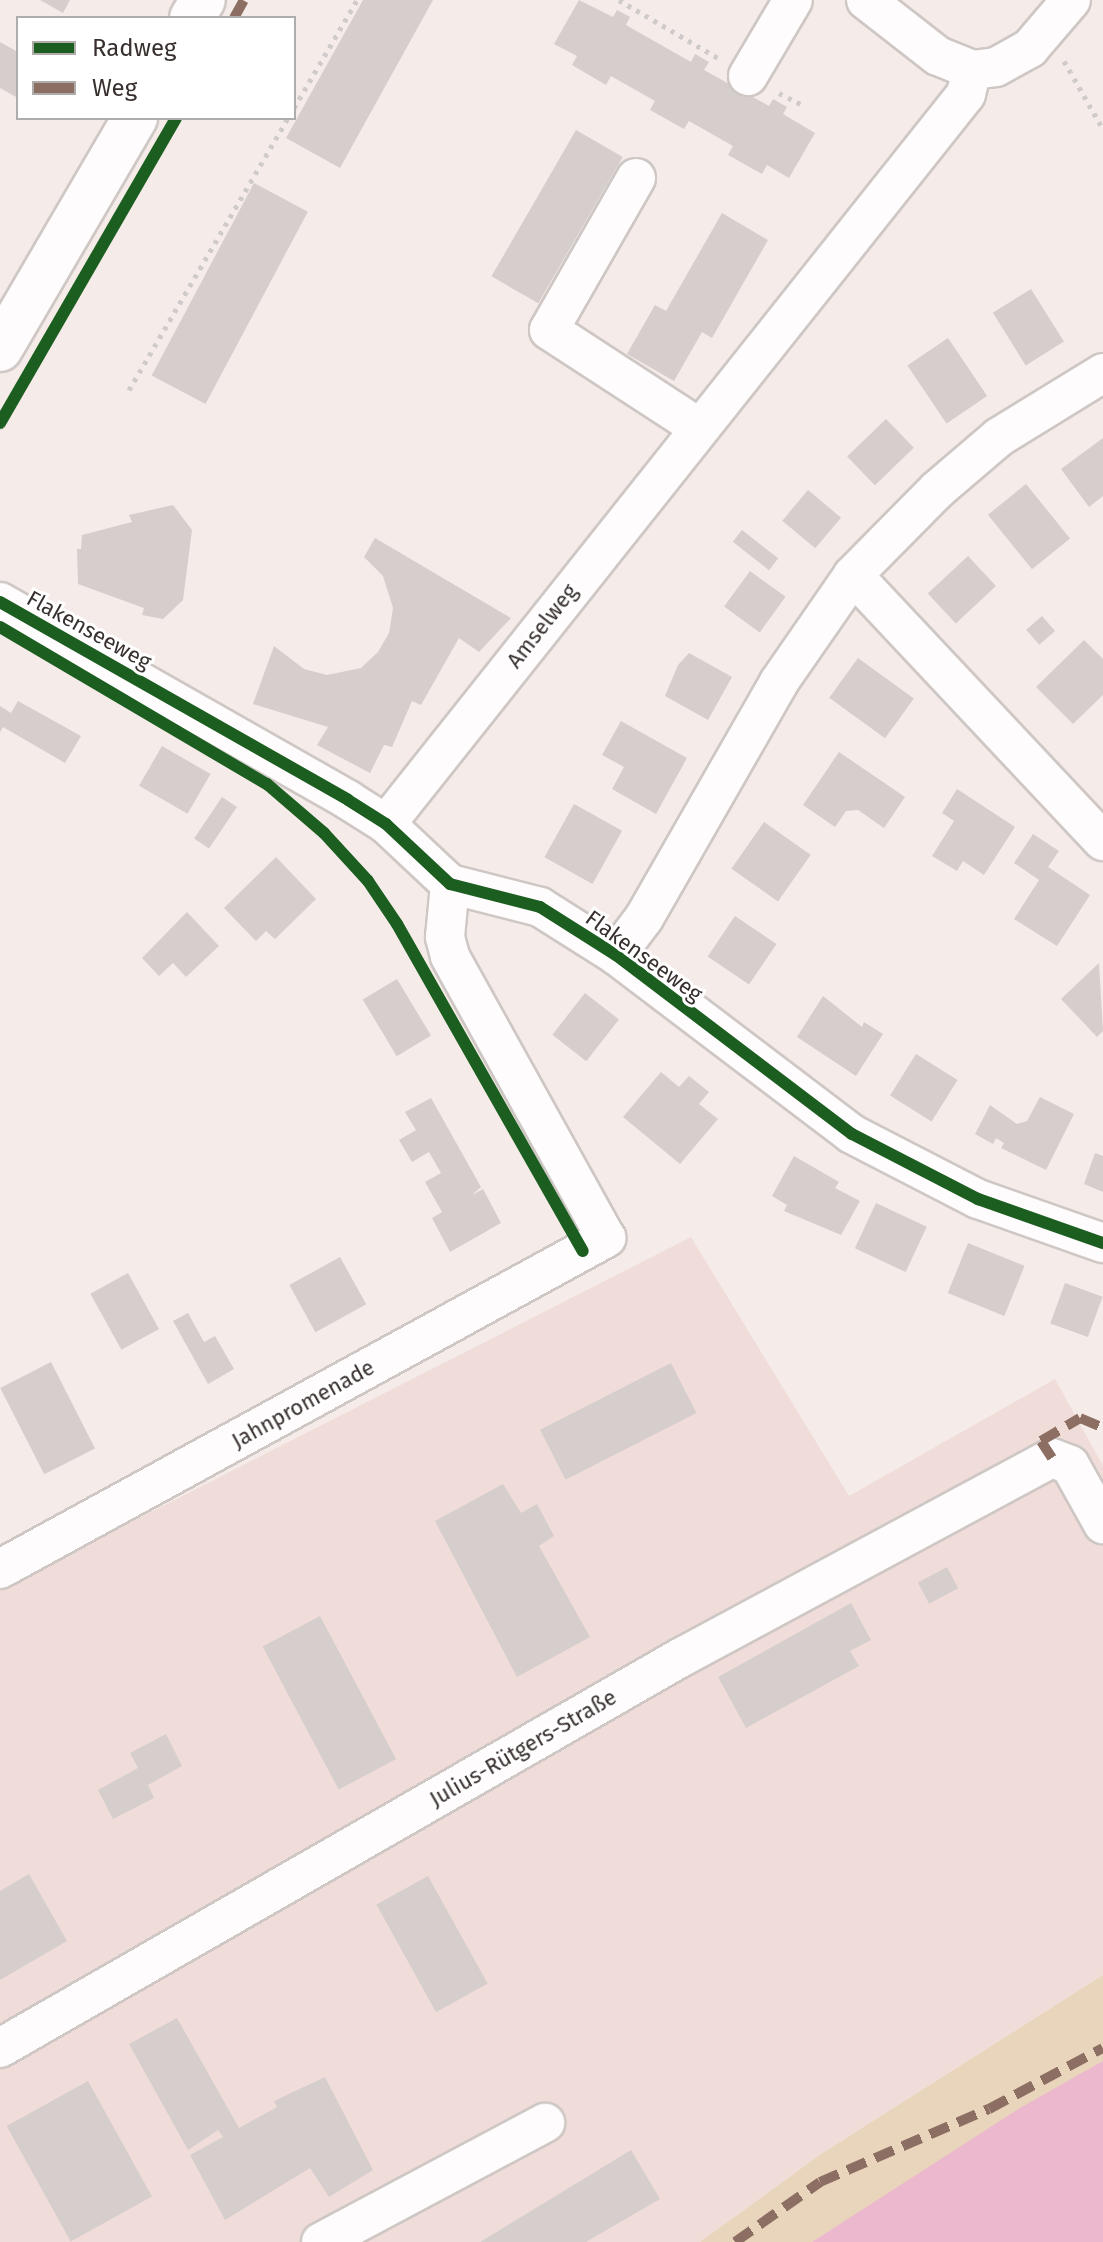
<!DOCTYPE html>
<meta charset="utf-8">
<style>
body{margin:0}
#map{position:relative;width:1103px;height:2242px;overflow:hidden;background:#f5ebe8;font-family:"Fira Sans",sans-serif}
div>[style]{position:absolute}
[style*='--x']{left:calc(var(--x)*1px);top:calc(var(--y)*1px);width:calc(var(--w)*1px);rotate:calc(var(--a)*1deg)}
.built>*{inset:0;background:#f0ddd9}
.green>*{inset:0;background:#e9d5bb}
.water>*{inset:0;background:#ecb8cd}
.building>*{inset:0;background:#d6cecd;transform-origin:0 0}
.path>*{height:5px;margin-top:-2.5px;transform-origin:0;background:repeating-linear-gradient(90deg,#cfcbca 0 4px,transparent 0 10px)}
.roads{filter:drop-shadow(2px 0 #cec7c4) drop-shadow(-2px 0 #cec7c4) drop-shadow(0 2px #cec7c4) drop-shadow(0 -2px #cec7c4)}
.minor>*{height:38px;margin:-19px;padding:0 19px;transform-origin:19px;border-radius:19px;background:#fefcfc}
.major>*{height:44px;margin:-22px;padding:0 22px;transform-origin:22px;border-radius:22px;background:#fefcfc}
.quiet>*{height:10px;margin-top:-5px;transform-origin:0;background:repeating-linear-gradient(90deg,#8d6e63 0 20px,transparent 0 30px)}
.cycleway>*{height:12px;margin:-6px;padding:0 6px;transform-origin:6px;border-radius:6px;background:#1b5e20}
span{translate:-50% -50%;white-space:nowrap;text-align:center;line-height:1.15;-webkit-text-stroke:6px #fff;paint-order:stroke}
.street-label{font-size:22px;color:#38302f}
.legend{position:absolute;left:16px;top:16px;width:280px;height:104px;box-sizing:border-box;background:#fff;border:2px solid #afacac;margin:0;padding:10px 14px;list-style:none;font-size:24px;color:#38302f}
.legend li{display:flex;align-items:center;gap:16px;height:40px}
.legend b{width:40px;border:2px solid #afacac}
</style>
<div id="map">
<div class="built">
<div style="clip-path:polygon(691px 1237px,849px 1496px,1055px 1379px,1103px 1466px,1103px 1975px,821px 2154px,700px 2242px,0 2242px,0 1589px)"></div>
</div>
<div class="green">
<div style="clip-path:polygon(1103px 1975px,1103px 2061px,812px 2242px,700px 2242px,821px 2154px)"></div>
</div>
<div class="water">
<div style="clip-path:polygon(1103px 2061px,1103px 2242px,812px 2242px,1020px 2108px)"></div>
</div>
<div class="building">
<div style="clip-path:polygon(40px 0,70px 0,63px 13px)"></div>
<div style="clip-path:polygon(363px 0,433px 0,340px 168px,286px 138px)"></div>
<div style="clip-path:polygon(579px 0,613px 17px,617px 10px,630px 17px,626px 25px,691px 62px,695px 54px,709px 62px,704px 70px,769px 106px,773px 99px,787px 107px,783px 114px,815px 133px,789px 178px,767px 165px,762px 174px,728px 155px,733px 146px,689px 121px,684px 129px,650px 110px,655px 101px,611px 76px,606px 85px,572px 65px,577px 56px,554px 44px)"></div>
<div style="clip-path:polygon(0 42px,18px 52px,18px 98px,0 88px)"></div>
<div style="left:576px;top:130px;width:54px;height:169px;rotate:30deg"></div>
<div style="left:254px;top:183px;width:61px;height:218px;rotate:28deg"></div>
<div style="clip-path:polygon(722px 213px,768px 240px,712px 338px,702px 332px,674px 381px,627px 354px,655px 305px,666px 311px)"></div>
<div style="left:1031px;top:289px;width:62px;height:45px;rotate:58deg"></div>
<div style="left:948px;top:338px;width:70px;height:49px;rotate:56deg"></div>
<div style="left:886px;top:419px;width:40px;height:54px;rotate:46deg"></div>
<div style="clip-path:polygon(1103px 438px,1103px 496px,1089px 507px,1061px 469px)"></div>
<div style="left:1026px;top:484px;width:70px;height:49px;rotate:51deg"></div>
<div style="left:808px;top:490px;width:43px;height:40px;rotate:40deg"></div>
<div style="clip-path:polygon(173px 505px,192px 530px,183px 600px,163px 619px,142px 615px,144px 608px,78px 584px,77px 549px,81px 549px,82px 535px,132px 522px,129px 515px)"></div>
<div style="left:742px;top:530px;width:46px;height:15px;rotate:38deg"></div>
<div style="clip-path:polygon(375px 538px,511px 618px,479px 652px,459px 638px,421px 705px,412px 701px,392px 747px,384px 745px,370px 773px,317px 745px,328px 727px,253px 704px,274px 646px,304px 669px,327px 675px,361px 668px,378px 652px,389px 633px,393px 608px,383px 576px,364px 557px)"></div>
<div style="left:968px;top:556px;width:41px;height:55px;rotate:47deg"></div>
<div style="left:750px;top:571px;width:44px;height:44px;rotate:36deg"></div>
<div style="left:1042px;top:616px;width:20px;height:21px;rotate:49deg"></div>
<div style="clip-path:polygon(1084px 640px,1103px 659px,1103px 695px,1073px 724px,1036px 687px)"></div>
<div style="clip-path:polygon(689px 653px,732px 677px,708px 720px,665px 696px,678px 665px)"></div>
<div style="left:858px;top:658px;width:69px;height:49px;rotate:36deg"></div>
<div style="clip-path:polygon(18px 701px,81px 736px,65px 763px,3px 727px,0 732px,0 706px,11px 713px)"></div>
<div style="clip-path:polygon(621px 721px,687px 758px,656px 814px,612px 789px,624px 767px,602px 755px)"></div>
<div style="left:162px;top:746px;width:56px;height:46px;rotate:30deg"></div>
<div style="clip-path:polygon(839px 752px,905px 797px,884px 828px,858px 810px,846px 811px,835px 827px,803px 805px)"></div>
<div style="clip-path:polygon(957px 789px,1015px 827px,984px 875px,963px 861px,957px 871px,932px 856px,954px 821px,942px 813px)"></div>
<div style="left:222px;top:797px;width:18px;height:50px;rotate:34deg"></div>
<div style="left:574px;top:804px;width:55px;height:61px;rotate:29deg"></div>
<div style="left:764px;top:822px;width:57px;height:57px;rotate:35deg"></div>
<div style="clip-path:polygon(1033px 834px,1059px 851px,1048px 867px,1090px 895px,1057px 946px,1014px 919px,1039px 880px,1014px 863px)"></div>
<div style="clip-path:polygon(276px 857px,316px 899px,275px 939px,266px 931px,256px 941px,224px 908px)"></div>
<div style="clip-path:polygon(187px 912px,219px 946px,186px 977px,173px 963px,159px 976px,142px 958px)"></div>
<div style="left:735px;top:916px;width:50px;height:49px;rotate:34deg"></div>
<div style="clip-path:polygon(1099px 963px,1103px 1031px,1097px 1037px,1061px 999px)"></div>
<div style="left:397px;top:979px;width:66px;height:40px;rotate:59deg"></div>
<div style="left:585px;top:993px;width:43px;height:53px;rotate:38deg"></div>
<div style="clip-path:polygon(823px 996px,862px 1027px,864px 1022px,883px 1034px,856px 1076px,797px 1037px)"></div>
<div style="left:916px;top:1054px;width:49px;height:49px;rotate:32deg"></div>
<div style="clip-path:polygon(661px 1072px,679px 1087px,689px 1076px,709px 1092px,699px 1104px,718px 1119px,680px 1164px,623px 1117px)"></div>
<div style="clip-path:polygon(1040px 1097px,1074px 1114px,1046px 1170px,1001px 1148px,1004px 1143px,996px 1138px,993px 1144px,975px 1134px,990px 1105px,1017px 1124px,1027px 1121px)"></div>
<div style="clip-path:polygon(431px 1098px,481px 1187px,472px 1195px,483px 1189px,501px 1223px,450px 1252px,432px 1218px,442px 1212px,425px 1182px,441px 1173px,429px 1152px,412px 1162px,399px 1140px,416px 1130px,405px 1112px)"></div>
<div style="clip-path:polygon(1095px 1153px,1103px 1156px,1103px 1192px,1084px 1184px)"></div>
<div style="clip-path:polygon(794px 1156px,839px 1182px,835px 1188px,860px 1201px,841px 1235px,784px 1211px,787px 1205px,772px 1196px)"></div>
<div style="left:876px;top:1203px;width:56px;height:50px;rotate:25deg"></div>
<div style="left:968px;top:1243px;width:61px;height:54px;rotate:22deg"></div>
<div style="left:340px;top:1257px;width:54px;height:58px;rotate:61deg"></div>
<div style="left:128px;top:1273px;width:64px;height:43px;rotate:61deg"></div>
<div style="left:1065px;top:1283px;width:40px;height:43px;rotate:20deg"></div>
<div style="clip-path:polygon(188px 1313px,204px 1342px,215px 1336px,234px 1369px,208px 1384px,173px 1321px)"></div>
<div style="left:51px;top:1362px;width:97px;height:57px;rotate:63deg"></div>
<div style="left:671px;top:1363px;width:56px;height:147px;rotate:63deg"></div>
<div style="clip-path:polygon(503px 1484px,521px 1513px,537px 1504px,554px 1536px,539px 1546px,590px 1637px,517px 1677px,435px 1521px)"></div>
<div style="left:947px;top:1567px;width:24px;height:33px;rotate:62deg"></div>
<div style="clip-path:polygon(851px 1603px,871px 1640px,850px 1651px,859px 1666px,746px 1728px,718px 1677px)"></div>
<div style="left:320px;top:1616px;width:162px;height:65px;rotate:62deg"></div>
<div style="clip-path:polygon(166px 1734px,182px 1766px,148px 1785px,154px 1798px,113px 1819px,98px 1790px,138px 1768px,130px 1753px)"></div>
<div style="clip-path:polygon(29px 1874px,67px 1941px,0 1980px,0 1891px)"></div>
<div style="left:428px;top:1876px;width:123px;height:59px;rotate:61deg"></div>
<div style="clip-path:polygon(177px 2018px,239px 2128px,277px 2107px,274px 2101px,325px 2077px,373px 2170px,329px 2197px,310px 2168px,225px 2220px,190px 2155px,223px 2137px,218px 2130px,188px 2150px,129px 2044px)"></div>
<div style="left:88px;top:2081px;width:132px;height:93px;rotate:61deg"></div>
<div style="clip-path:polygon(631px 2150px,660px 2199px,586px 2242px,480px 2242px)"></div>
</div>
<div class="path">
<div style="--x:619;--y:0;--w:115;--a:30.4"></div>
<div style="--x:1064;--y:61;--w:78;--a:60.2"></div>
<div style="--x:779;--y:93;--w:30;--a:27"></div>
<div style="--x:294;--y:108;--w:125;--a:-59.7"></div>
<div style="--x:129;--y:390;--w:315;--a:-59.7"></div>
</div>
<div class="roads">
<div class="minor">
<div style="--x:866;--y:0;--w:91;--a:37.9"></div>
<div style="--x:938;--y:56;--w:37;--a:22"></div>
<div style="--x:972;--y:70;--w:24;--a:-7"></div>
<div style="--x:996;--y:67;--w:39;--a:-29"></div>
<div style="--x:1030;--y:48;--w:63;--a:-49.5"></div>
<div style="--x:748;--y:76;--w:88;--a:-59.4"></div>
<div style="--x:636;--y:178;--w:175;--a:119.8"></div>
<div style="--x:549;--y:330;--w:178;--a:33.1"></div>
<div style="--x:853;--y:575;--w:365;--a:46.8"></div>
<div style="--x:0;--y:602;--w:400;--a:29.6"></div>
<div style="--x:348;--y:800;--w:45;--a:32.3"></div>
<div style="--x:386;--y:824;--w:88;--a:43.2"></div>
<div style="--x:450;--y:884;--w:93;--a:14.3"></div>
<div style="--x:540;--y:907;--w:90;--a:32.3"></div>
<div style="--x:616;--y:955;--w:296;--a:37.2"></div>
<div style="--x:852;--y:1134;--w:142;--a:27.3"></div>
<div style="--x:978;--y:1199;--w:133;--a:19.4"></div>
<div style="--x:386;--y:824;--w:932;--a:-51.53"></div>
<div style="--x:966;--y:94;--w:25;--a:-76"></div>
<div style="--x:616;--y:955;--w:46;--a:-52.9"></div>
<div style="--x:644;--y:918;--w:272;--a:-60.2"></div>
<div style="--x:779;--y:682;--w:130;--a:-55.3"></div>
<div style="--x:853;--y:575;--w:120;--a:-45.3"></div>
<div style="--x:937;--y:490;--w:82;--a:-40.5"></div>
<div style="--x:999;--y:437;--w:122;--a:-31.6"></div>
<div style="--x:0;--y:1569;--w:691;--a:-28.64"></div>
<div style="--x:606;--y:1238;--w:322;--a:-119"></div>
<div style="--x:450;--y:956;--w:20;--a:-105"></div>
<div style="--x:445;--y:937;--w:53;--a:-84.6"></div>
<div style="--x:0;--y:2048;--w:784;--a:-29.84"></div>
<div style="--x:680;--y:1658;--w:422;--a:-28.3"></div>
<div style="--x:1052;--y:1458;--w:19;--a:21"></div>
<div style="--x:1070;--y:1465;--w:68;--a:60.8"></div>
<div style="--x:321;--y:2242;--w:254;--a:-28"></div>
</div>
<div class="major">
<div style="--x:192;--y:18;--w:21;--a:-59"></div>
<div style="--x:0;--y:349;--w:268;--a:-59.7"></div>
</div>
</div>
<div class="quiet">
<div style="--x:234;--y:18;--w:21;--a:-61"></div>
<div style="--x:1052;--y:1458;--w:20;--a:-123"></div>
<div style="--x:1041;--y:1441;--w:45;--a:-30.5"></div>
<div style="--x:1080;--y:1418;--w:25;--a:23"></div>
<div style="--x:735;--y:2242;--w:104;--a:-35.2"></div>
<div style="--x:820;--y:2182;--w:184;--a:-23.4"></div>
<div style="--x:989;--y:2109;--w:129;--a:-28.2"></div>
</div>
<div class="cycleway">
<div style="--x:0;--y:423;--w:352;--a:-60"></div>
<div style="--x:0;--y:602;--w:400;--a:29.6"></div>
<div style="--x:348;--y:800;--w:45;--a:32.3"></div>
<div style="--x:386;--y:824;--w:88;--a:43.2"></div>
<div style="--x:450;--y:884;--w:93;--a:14.3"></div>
<div style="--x:540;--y:907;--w:90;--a:32.3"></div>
<div style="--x:616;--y:955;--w:296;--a:37.2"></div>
<div style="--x:852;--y:1134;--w:142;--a:27.3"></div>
<div style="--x:978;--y:1199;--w:133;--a:19.4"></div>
<div style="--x:0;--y:627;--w:310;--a:30.5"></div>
<div style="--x:267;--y:784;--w:75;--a:40.7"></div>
<div style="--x:324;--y:833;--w:65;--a:47.5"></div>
<div style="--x:368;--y:881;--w:52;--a:56"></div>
<div style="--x:397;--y:924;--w:376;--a:60.4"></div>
</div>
<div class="street-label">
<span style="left:542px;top:626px;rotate:-52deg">Amselweg</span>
<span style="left:89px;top:630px;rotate:29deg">Flakenseeweg</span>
<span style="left:644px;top:956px;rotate:36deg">Flakenseeweg</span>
<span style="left:303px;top:1404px;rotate:-29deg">Jahnpromenade</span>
<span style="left:523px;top:1748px;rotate:-30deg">Julius-Rütgers-Straße</span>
</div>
<ul class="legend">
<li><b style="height:10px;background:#1b5e20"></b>Radweg</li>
<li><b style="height:10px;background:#8d6e63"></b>Weg</li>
</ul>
</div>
